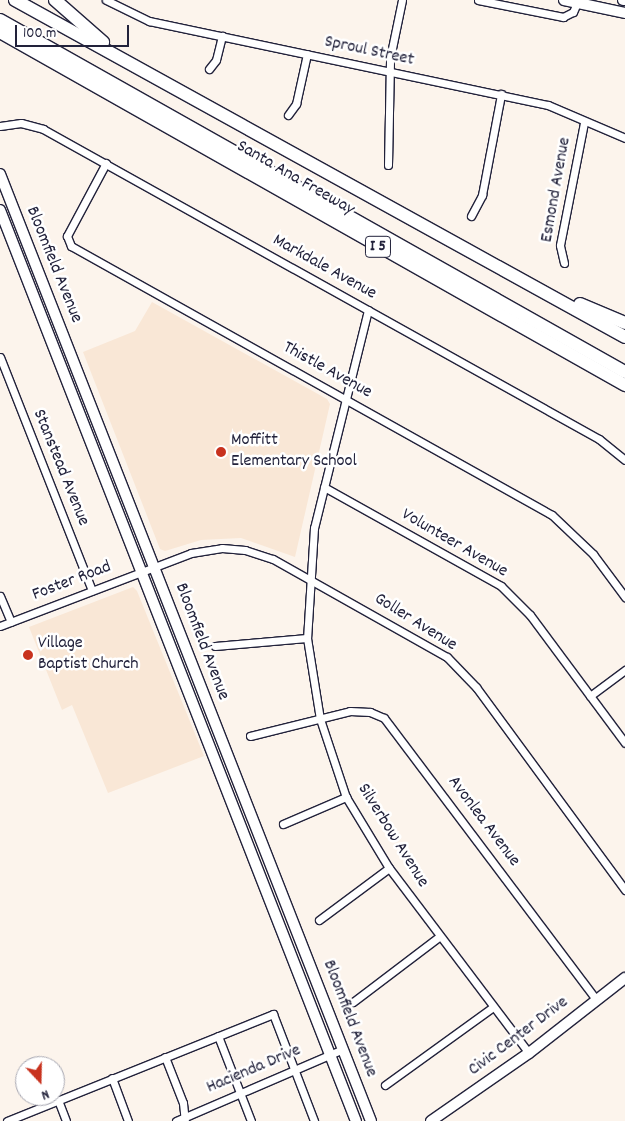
<!DOCTYPE html>
<style>
body{margin:0}
#map{position:relative;width:625px;height:1121px;overflow:hidden;background:#fcf4ec;font-family:Dekko,sans-serif}
div>[style]{position:absolute}
[style*='--x']{left:calc(var(--x)*1px);top:calc(var(--y)*1px);width:calc(var(--w)*1px);rotate:calc(var(--a)*1deg)}
.built>*{inset:0;background:#f9e7d6}
.roads{filter:drop-shadow(1px 0 #22223b) drop-shadow(-1px 0 #22223b) drop-shadow(0 1px #22223b) drop-shadow(0 -1px #22223b)}
.street>*{height:7px;margin:-3.5px;padding:0 3.5px;transform-origin:3.5px;border-radius:3.5px;background:#fff}
.secondary>*{height:10px;margin:-5px;padding:0 5px;transform-origin:5px;border-radius:5px;background:#fff}
.highway>*{height:12px;margin:-6px;padding:0 6px;transform-origin:6px;border-radius:6px;background:#fff}
.dots>*{width:14px;height:14px;translate:-50% -50%;box-sizing:border-box;border:2px solid #fff;border-radius:50%}
span{translate:-50% -50%;white-space:nowrap;text-align:center;line-height:1.15;-webkit-text-stroke:5px #fff;paint-order:stroke}
.shield-label span{padding:1px 4px;background:#fff;border:1px solid;border-radius:4px;-webkit-text-stroke-width:0}
.shield-label{font-size:16px;color:#22223b;font-weight:700}
.street-label{font-size:18px;color:#22223b}
.poi-label{font-size:18px;color:#22223b}
.left{translate:0 -50%;text-align:left}
.north{position:absolute;left:15px;top:1056px;width:50px;height:50px;box-sizing:border-box;background:#fff;border:1px solid #a7a7b1;border-radius:50%;rotate:159deg;font-size:14px;font-weight:700;line-height:20px;text-align:center;color:#22223b}
.north::after{content:'';display:block;margin:auto;width:18px;height:22px;background:#c8321e;clip-path:polygon(50% 0,100% 100%,50% 72%,0 100%)}
.scale{position:absolute;left:15px;top:25px;width:114px;height:22px;box-sizing:border-box;border:2px solid #22223b;border-top:0;padding-left:6px;font-size:15px;line-height:18px;white-space:nowrap;color:#22223b;-webkit-text-stroke:4px #fff;paint-order:stroke}
</style>
<div id="map">
<div class="built">
<div style="clip-path:polygon(152px 302px,327px 399px,330px 404px,295px 557px,241px 538px,201px 540px,165px 551px,160px 549px,83px 352px,135px 331px)"></div>
<div style="clip-path:polygon(133px 587px,137px 591px,204px 756px,108px 793px,72px 705px,62px 710px,29px 627px)"></div>
</div>
<div class="roads">
<div class="street">
<div style="--x:106;--y:0;--w:48;--a:26"></div>
<div style="--x:149;--y:21;--w:408;--a:11.9"></div>
<div style="--x:548;--y:105;--w:84;--a:23.2"></div>
<div style="--x:478;--y:0;--w:87;--a:11.3"></div>
<div style="--x:563;--y:17;--w:11;--a:-27"></div>
<div style="--x:573;--y:12;--w:10;--a:-66"></div>
<div style="--x:209;--y:69;--w:11;--a:-52"></div>
<div style="--x:216;--y:60;--w:25;--a:-76"></div>
<div style="--x:288;--y:115;--w:14;--a:-54"></div>
<div style="--x:296;--y:104;--w:51;--a:-77.6"></div>
<div style="--x:0;--y:126;--w:21;--a:-8"></div>
<div style="--x:21;--y:123;--w:23;--a:15"></div>
<div style="--x:43;--y:129;--w:637;--a:29.14"></div>
<div style="--x:599;--y:439;--w:33;--a:39"></div>
<div style="--x:106;--y:163;--w:83;--a:118.1"></div>
<div style="--x:67;--y:236;--w:11;--a:68"></div>
<div style="--x:71;--y:246;--w:551;--a:29.22"></div>
<div style="--x:552;--y:515;--w:57;--a:43.6"></div>
<div style="--x:593;--y:554;--w:54;--a:53.3"></div>
<div style="--x:388;--y:165;--w:107;--a:-88.9"></div>
<div style="--x:390;--y:58;--w:59;--a:-78.3"></div>
<div style="--x:471;--y:216;--w:24;--a:-62"></div>
<div style="--x:482;--y:195;--w:103;--a:-79.3"></div>
<div style="--x:564;--y:263;--w:18;--a:-103"></div>
<div style="--x:560;--y:245;--w:124;--a:-78.9"></div>
<div style="--x:368;--y:310;--w:225;--a:103.9"></div>
<div style="--x:314;--y:528;--w:110;--a:93.6"></div>
<div style="--x:307;--y:638;--w:82;--a:80.9"></div>
<div style="--x:320;--y:719;--w:82;--a:71.6"></div>
<div style="--x:346;--y:797;--w:83;--a:58.8"></div>
<div style="--x:389;--y:868;--w:232;--a:52.9"></div>
<div style="--x:0;--y:357;--w:251;--a:68.5"></div>
<div style="--x:324;--y:487;--w:203;--a:29.2"></div>
<div style="--x:501;--y:586;--w:41;--a:45"></div>
<div style="--x:530;--y:615;--w:159;--a:53.4"></div>
<div style="--x:0;--y:596;--w:28;--a:67"></div>
<div style="--x:0;--y:626;--w:204;--a:-20.9"></div>
<div style="--x:191;--y:553;--w:31;--a:-9"></div>
<div style="--x:222;--y:548;--w:23;--a:5"></div>
<div style="--x:245;--y:550;--w:29;--a:18"></div>
<div style="--x:273;--y:559;--w:200;--a:29.4"></div>
<div style="--x:447;--y:657;--w:42;--a:46"></div>
<div style="--x:476;--y:687;--w:252;--a:53.7"></div>
<div style="--x:215;--y:646;--w:92;--a:-5"></div>
<div style="--x:590;--y:696;--w:44;--a:-36.6"></div>
<div style="--x:250;--y:736;--w:103;--a:-14"></div>
<div style="--x:350;--y:711;--w:20;--a:3"></div>
<div style="--x:370;--y:712;--w:15;--a:23"></div>
<div style="--x:384;--y:718;--w:352;--a:53"></div>
<div style="--x:283;--y:824;--w:69;--a:-23.2"></div>
<div style="--x:319;--y:920;--w:87;--a:-36.6"></div>
<div style="--x:353;--y:1002;--w:109;--a:-37.2"></div>
<div style="--x:218;--y:1036;--w:91;--a:68.8"></div>
<div style="--x:165;--y:1057;--w:49;--a:68.6"></div>
<div style="--x:183;--y:1103;--w:18;--a:84"></div>
<div style="--x:112;--y:1078;--w:46;--a:69.6"></div>
<div style="--x:385;--y:1085;--w:133;--a:-35.8"></div>
<div style="--x:58;--y:1100;--w:22;--a:69"></div>
<div style="--x:7;--y:1121;--w:287;--a:-21.9"></div>
<div style="--x:273;--y:1014;--w:115;--a:69"></div>
<div style="--x:176;--y:1121;--w:182;--a:-23.3"></div>
</div>
<div class="secondary">
<div style="--x:564;--y:0;--w:62;--a:12"></div>
<div style="--x:623;--y:0;--w:2;--a:0"></div>
<div style="--x:0;--y:174;--w:1017;--a:68.61"></div>
<div style="--x:0;--y:210;--w:978;--a:68.66"></div>
<div style="--x:431;--y:1121;--w:119;--a:-34.8"></div>
<div style="--x:529;--y:1053;--w:122;--a:-38"></div>
</div>
<div class="highway">
<div style="--x:15;--y:0;--w:697;--a:28.92"></div>
<div style="--x:55;--y:0;--w:64;--a:41.2"></div>
<div style="--x:0;--y:20;--w:717;--a:29.39"></div>
<div style="--x:0;--y:32;--w:718;--a:29.46"></div>
<div style="--x:580;--y:304;--w:49;--a:22.9"></div>
</div>
</div>
<div class="dots">
<div style="left:221px;top:452px;background:#c8321e"></div>
<div style="left:28px;top:655px;background:#c8321e"></div>
</div>
<div class="shield-label">
<span style="left:378px;top:247px">I 5</span>
</div>
<div class="street-label">
<span style="left:369px;top:52px;rotate:12deg">Sproul Street</span>
<span style="left:295px;top:179px;rotate:30deg">Santa Ana Freeway</span>
<span style="left:557px;top:190px;rotate:-80deg">Esmond Avenue</span>
<span style="left:53px;top:265px;rotate:68deg">Bloomfield Avenue</span>
<span style="left:324px;top:268px;rotate:29deg">Markdale Avenue</span>
<span style="left:327px;top:371px;rotate:29deg">Thistle Avenue</span>
<span style="left:60px;top:468px;rotate:68deg">Stanstead Avenue</span>
<span style="left:454px;top:544px;rotate:30deg">Volunteer Avenue</span>
<span style="left:72px;top:582px;rotate:-21deg">Foster Road</span>
<span style="left:415px;top:623px;rotate:32deg">Goller Avenue</span>
<span style="left:201px;top:642px;rotate:69deg">Bloomfield Avenue</span>
<span style="left:483px;top:822px;rotate:53deg">Avonlea Avenue</span>
<span style="left:392px;top:836px;rotate:58deg">Silverbow Avenue</span>
<span style="left:349px;top:1019px;rotate:69deg">Bloomfield Avenue</span>
<span style="left:519px;top:1037px;rotate:-37deg">Civic Center Drive</span>
<span style="left:254px;top:1070px;rotate:-23deg">Hacienda Drive</span>
</div>
<div class="poi-label">
<span class="left" style="left:231px;top:452px">Moffitt<br>Elementary School</span>
<span class="left" style="left:38px;top:655px">Village<br>Baptist Church</span>
</div>
<div class="north">N</div>
<div class="scale">100 m</div>
</div>
